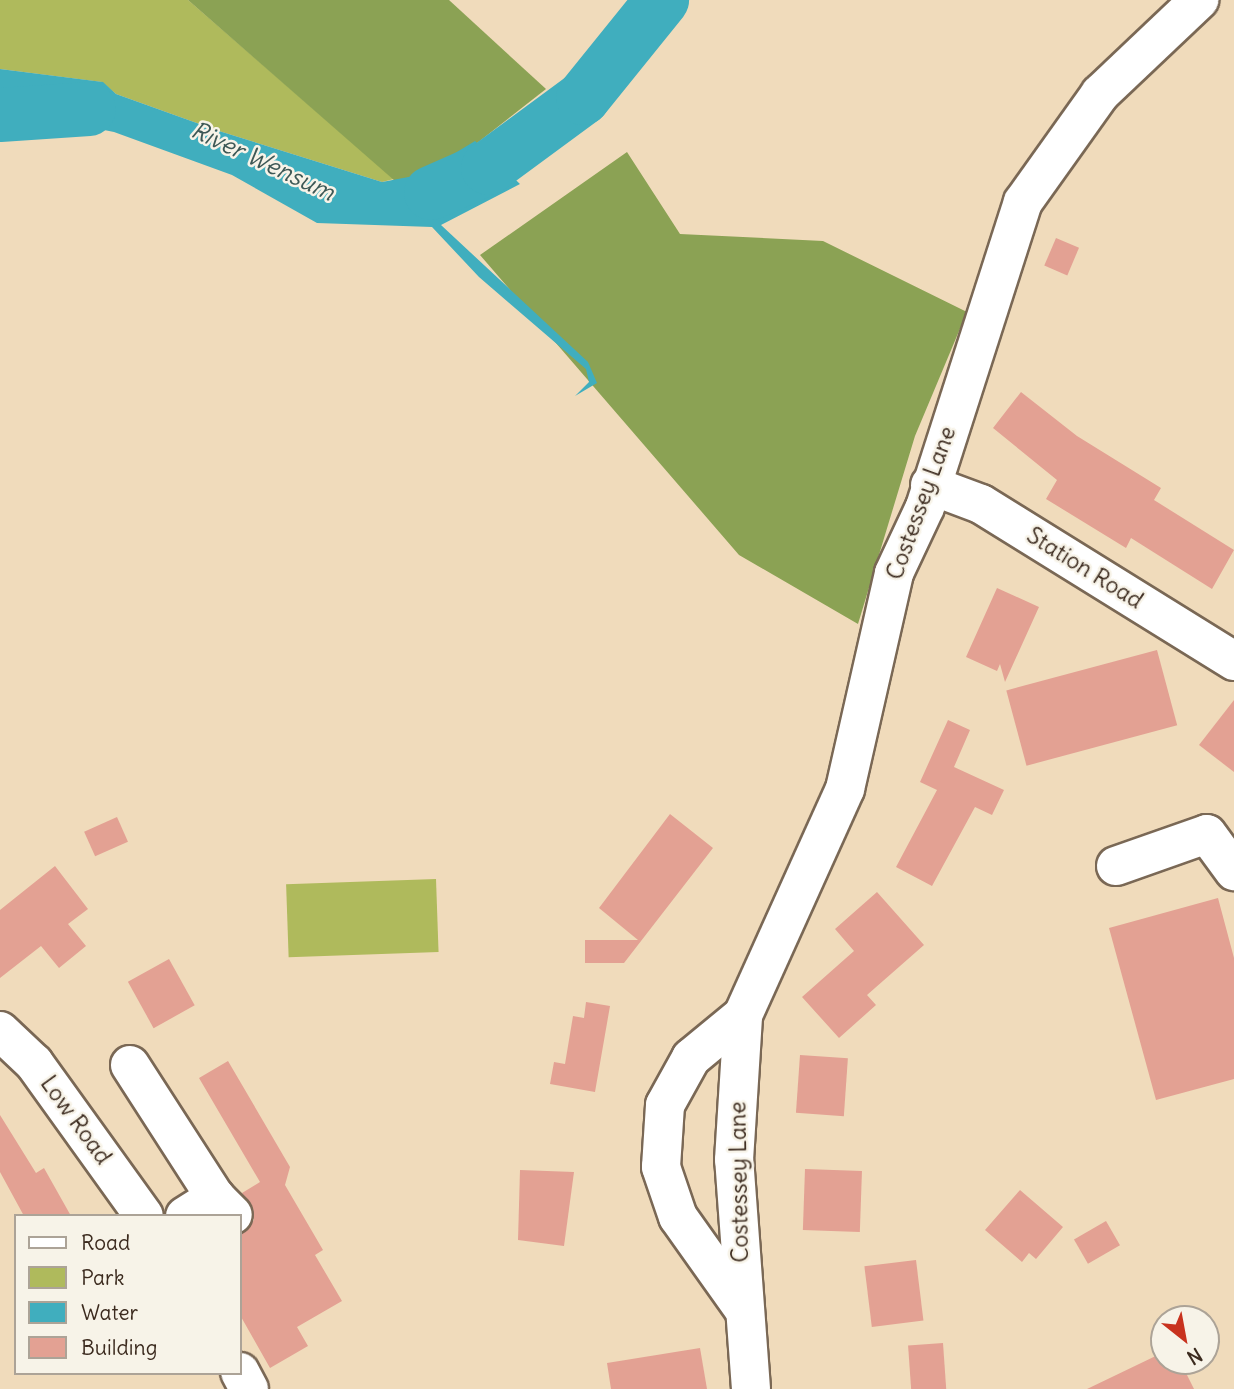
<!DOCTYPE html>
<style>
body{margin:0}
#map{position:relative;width:1234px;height:1389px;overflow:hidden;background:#f0dbbb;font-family:Delius,sans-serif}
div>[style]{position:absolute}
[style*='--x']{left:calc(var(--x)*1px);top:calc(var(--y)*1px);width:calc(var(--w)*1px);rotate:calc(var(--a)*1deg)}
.green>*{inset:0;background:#afba5c;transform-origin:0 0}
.forest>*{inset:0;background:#8ba254}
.water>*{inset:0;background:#40aebe}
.river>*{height:54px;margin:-27px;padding:0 27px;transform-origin:27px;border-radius:27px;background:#40aebe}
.building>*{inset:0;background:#e3a193;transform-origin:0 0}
.roads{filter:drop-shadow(2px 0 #7a6855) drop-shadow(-2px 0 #7a6855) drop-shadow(0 2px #7a6855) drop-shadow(0 -2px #7a6855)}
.minor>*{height:38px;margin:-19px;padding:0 19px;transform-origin:19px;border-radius:19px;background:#fff}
span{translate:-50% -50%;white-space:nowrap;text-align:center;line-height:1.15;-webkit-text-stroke:5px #f7f3e8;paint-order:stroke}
.street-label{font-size:23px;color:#3b2a1e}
.water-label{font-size:24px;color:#3d5856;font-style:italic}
.legend{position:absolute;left:14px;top:1214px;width:228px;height:161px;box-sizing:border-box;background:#f7f3e8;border:2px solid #aca397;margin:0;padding:9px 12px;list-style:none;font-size:21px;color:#3b2a1e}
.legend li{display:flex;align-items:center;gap:14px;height:35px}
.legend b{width:35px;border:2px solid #aca397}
.north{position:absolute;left:1150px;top:1305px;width:70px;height:70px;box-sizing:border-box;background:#f7f3e8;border:2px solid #aca397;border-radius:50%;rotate:149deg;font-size:19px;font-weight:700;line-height:28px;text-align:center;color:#3b2a1e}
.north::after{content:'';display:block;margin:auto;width:24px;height:32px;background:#c8321e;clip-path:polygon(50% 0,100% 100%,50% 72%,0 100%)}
</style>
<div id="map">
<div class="green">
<div style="clip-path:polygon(0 0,188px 0,394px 179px,382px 182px,219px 131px,116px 94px,102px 82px,0 69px)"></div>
<div style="left:436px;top:879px;width:73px;height:150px;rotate:88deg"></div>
</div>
<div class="forest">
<div style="clip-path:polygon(188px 0,449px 0,546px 89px,411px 195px)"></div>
<div style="clip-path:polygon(627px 152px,680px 234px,823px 241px,967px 312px,915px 436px,858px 624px,739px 555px,480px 255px)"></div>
</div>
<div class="water">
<div style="clip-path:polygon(0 69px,103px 82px,116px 94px,219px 131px,382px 182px,419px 175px,475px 141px,520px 184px,441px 225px,588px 362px,597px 383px,575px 396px,589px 382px,586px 369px,479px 277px,432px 227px,317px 223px,232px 175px,114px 132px,0 109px)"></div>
</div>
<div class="river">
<div style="--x:0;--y:115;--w:89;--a:-3.9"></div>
<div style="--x:431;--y:193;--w:62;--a:-23.7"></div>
<div style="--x:488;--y:168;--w:118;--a:-36.4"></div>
<div style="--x:583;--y:98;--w:126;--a:-51.1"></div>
</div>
<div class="building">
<div style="left:1056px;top:238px;width:25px;height:30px;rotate:23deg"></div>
<div style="clip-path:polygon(1021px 392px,1077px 436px,1161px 488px,1154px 500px,1234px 550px,1212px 589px,1131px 538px,1126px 548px,1046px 499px,1057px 480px,993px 428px)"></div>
<div style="clip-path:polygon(997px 588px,1039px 607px,1005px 682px,1000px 664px,997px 671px,966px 657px)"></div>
<div style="left:1157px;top:650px;width:78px;height:156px;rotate:75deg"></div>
<div style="clip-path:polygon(1234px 700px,1234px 772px,1199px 745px)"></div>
<div style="clip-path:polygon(948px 720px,970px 730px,954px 767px,1004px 790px,992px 815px,975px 807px,932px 886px,896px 867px,937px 790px,920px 782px)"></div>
<div style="clip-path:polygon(670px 814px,713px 848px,624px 963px,585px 963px,585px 940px,638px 940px,599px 908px)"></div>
<div style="left:117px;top:817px;width:27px;height:36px;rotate:66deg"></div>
<div style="clip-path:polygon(55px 866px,88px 909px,68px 924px,86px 946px,59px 968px,41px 946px,0 978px,0 910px)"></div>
<div style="clip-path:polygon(877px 892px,924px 945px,867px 995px,876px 1005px,839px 1038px,802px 997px,854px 951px,835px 929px)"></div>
<div style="clip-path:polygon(1218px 898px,1234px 958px,1234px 1079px,1156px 1100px,1109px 928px)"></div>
<div style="left:169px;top:959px;width:53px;height:47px;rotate:61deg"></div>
<div style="clip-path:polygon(586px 1002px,610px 1006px,595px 1092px,550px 1084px,554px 1062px,565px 1064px,573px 1016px,584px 1018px)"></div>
<div style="left:800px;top:1055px;width:48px;height:58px;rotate:4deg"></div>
<div style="clip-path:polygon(228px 1061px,290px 1167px,285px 1185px,323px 1250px,315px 1255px,342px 1301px,297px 1327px,308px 1346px,270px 1368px,240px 1315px,240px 1236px,254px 1220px,242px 1193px,260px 1182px,199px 1078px)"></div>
<div style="clip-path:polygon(0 1115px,36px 1173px,44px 1168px,71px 1216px,24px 1216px,0 1172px)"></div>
<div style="left:805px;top:1169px;width:57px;height:61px;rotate:2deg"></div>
<div style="clip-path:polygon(520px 1170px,574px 1172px,564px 1246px,518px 1240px)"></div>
<div style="clip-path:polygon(1020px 1190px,1063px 1227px,1036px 1259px,1029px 1253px,1022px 1262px,985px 1230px)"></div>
<div style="left:1106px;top:1221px;width:28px;height:37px;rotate:60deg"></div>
<div style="left:916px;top:1260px;width:61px;height:52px;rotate:83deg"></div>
<div style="left:943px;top:1343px;width:46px;height:35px;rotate:86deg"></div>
<div style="clip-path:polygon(700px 1348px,707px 1389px,611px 1389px,607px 1363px)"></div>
<div style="clip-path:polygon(1164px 1352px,1164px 1361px,1180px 1361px,1194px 1389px,1087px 1389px)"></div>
</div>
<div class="roads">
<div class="minor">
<div style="--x:930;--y:485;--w:54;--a:20.4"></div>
<div style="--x:981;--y:504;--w:298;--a:31.8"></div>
<div style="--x:1116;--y:866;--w:96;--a:-19.4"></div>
<div style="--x:1207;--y:834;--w:46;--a:53.9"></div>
<div style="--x:0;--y:1031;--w:47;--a:43.3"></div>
<div style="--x:34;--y:1063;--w:188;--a:54.3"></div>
<div style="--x:130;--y:1065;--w:157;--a:57.2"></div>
<div style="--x:185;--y:1216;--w:36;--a:-32"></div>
<div style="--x:215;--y:1197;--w:25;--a:45"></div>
<div style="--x:742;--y:1307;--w:110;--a:-125.4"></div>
<div style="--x:678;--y:1217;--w:53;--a:-108.8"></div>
<div style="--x:661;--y:1167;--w:62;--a:-86.3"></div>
<div style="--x:665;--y:1105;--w:54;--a:-61"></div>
<div style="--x:691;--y:1058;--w:67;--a:-39.6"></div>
<div style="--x:240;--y:1372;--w:19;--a:62"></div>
<div style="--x:751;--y:1389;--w:230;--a:-94.2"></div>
<div style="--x:734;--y:1160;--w:145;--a:-86.4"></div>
<div style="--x:743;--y:1015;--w:248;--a:-65.7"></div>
<div style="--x:845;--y:789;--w:221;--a:-77.2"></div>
<div style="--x:894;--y:573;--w:73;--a:-64.8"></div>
<div style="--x:925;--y:507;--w:320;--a:-72.2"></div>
<div style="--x:1023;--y:202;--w:133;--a:-54.5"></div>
<div style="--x:1100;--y:94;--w:137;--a:-43.5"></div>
</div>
</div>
<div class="street-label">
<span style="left:921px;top:503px;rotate:-70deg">Costessey Lane</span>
<span style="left:1085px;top:568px;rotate:32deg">Station Road</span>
<span style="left:76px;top:1120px;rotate:54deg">Low Road</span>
<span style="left:739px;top:1182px;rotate:-91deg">Costessey Lane</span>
</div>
<div class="water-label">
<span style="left:263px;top:161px;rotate:25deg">River Wensum</span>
</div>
<ul class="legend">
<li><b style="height:9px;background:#fff"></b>Road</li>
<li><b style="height:19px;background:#afba5c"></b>Park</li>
<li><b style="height:19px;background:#40aebe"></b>Water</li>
<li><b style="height:19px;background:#e3a193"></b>Building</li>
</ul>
<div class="north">N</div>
</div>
